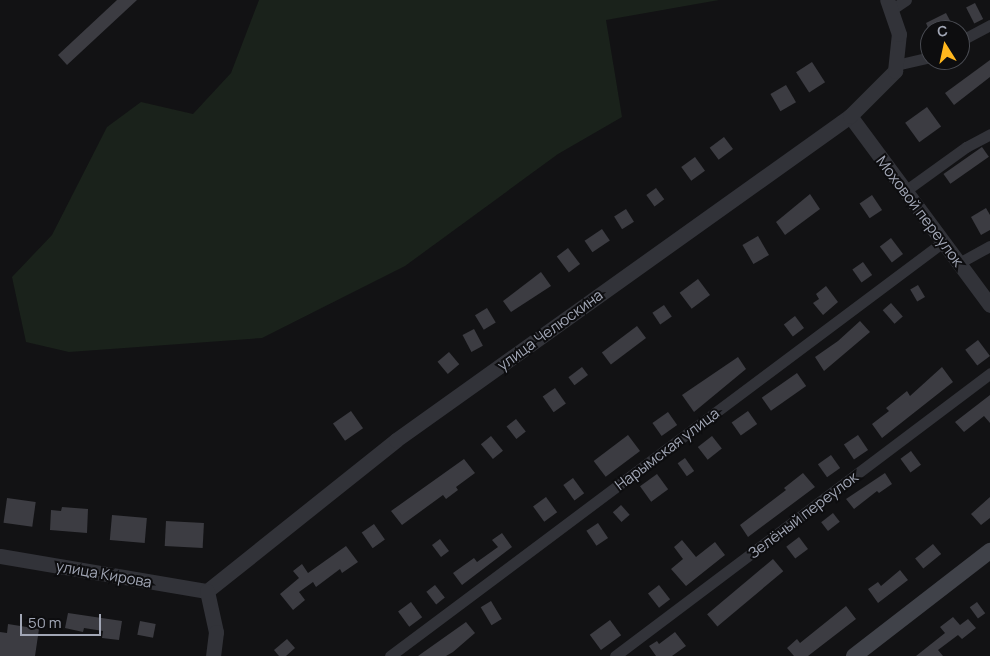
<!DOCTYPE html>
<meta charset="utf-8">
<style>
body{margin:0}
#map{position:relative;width:990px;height:656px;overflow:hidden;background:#121214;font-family:Manrope,sans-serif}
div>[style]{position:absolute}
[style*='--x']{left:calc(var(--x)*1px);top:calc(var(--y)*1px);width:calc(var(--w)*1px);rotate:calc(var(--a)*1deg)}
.green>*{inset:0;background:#1a221b}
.building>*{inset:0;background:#3c3c42;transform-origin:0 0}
.minor>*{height:11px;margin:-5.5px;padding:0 5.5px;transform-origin:5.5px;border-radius:5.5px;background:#323339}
.tertiary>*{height:15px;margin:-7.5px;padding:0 7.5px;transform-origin:7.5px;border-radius:7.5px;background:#323339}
.secondary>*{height:16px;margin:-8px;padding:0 8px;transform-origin:8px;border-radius:8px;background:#404249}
span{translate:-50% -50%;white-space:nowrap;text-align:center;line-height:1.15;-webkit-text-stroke:4px #0d0d0f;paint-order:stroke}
.street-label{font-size:15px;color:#a2a7b6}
.north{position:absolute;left:920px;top:20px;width:50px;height:50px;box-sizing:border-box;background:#0d0d0f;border:1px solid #494b52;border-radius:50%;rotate:350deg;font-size:14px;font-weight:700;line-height:20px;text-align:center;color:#a2a7b6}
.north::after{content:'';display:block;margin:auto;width:18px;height:22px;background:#ffb71e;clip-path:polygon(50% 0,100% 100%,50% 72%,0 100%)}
.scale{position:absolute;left:20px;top:614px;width:81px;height:22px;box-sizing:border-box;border:2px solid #a2a7b6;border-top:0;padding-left:6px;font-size:15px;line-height:18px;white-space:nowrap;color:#a2a7b6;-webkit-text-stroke:4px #0d0d0f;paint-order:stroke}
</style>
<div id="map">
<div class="green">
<div style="clip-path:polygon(259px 0,719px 0,606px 20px,622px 117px,558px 154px,405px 266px,262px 338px,69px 352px,26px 342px,12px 277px,52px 235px,107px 127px,141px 102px,193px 114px,231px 73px)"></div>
</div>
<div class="building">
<div style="clip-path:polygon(117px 0,137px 0,67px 65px,58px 55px)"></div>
<div style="left:975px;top:3px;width:18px;height:10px;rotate:63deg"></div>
<div style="clip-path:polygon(946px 13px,955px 30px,929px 30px,926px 23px)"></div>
<div style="clip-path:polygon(990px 60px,990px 77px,954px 105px,945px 93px)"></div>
<div style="left:812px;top:62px;width:24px;height:19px;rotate:57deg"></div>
<div style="left:786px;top:85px;width:20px;height:18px;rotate:60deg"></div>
<div style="left:927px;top:107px;width:24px;height:27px;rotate:54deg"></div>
<div style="left:724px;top:137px;width:15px;height:18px;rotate:53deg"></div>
<div style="left:982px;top:147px;width:12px;height:47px;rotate:55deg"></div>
<div style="left:695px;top:157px;width:17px;height:17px;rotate:54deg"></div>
<div style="left:656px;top:188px;width:14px;height:12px;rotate:54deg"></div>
<div style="clip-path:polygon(810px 194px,820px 209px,785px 235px,776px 222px)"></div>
<div style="left:872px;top:195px;width:18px;height:15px;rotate:56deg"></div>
<div style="clip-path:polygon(986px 208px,990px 215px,990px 230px,981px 235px,971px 217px)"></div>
<div style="left:626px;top:209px;width:15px;height:14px;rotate:58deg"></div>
<div style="left:602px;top:229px;width:14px;height:21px;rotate:56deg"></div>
<div style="left:758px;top:236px;width:22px;height:18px;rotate:60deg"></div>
<div style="left:891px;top:238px;width:20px;height:14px;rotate:53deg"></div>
<div style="left:568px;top:248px;width:20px;height:14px;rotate:53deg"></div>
<div style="left:863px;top:262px;width:16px;height:13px;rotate:55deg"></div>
<div style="clip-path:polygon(541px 272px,551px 286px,511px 312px,503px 301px)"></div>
<div style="left:698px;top:279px;width:20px;height:23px;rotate:53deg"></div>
<div style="left:918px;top:285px;width:14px;height:9px;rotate:60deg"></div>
<div style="clip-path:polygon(826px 286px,838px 302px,823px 315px,813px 303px,819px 299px,816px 294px)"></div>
<div style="left:891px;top:303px;width:18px;height:11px;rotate:49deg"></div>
<div style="left:664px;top:305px;width:14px;height:14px;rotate:56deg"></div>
<div style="left:487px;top:308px;width:17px;height:14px;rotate:59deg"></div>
<div style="left:795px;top:316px;width:15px;height:14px;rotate:53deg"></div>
<div style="clip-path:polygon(860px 321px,870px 332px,824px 371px,815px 357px,838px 341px)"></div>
<div style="left:637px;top:326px;width:15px;height:44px;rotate:53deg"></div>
<div style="left:474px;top:329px;width:19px;height:13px;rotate:62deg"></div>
<div style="left:978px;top:340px;width:20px;height:16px;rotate:53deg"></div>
<div style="left:449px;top:352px;width:16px;height:15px;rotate:50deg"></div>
<div style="clip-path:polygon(738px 357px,746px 369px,694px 412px,682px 395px)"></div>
<div style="left:582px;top:367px;width:10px;height:17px;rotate:53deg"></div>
<div style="clip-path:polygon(942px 367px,953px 382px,882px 438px,872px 424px,889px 411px,886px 408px,907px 391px,910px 396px)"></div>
<div style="left:797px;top:373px;width:16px;height:43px;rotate:55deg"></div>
<div style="left:555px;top:388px;width:19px;height:15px;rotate:55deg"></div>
<div style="clip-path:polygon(990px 395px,990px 423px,984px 416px,964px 432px,955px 422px)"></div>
<div style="left:351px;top:411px;width:21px;height:22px;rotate:55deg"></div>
<div style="left:748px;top:411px;width:16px;height:20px;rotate:55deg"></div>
<div style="left:668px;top:412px;width:16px;height:19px;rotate:55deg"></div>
<div style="left:516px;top:419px;width:16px;height:12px;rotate:52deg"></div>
<div style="left:628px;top:435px;width:20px;height:43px;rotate:53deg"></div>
<div style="left:858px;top:435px;width:18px;height:17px;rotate:56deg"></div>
<div style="left:491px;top:436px;width:19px;height:13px;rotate:51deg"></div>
<div style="left:712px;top:436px;width:16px;height:18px;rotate:52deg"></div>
<div style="left:911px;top:451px;width:17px;height:13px;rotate:54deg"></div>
<div style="left:831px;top:455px;width:16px;height:16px;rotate:55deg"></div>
<div style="left:685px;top:458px;width:16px;height:9px;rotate:55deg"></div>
<div style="clip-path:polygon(464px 459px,475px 473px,456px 487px,458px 490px,446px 499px,443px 495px,402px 525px,391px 511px)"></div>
<div style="clip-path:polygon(803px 473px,815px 487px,748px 537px,740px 525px,786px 490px,784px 488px)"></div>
<div style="clip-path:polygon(885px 473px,892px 484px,879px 493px,877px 491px,854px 509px,846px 499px)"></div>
<div style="left:657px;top:474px;width:19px;height:21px;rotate:54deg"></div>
<div style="left:573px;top:478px;width:19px;height:12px;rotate:54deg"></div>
<div style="left:546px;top:497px;width:19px;height:16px;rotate:54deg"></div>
<div style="clip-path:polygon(990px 497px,990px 518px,981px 525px,971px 514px)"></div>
<div style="left:7px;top:498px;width:29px;height:25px;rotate:8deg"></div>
<div style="left:621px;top:505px;width:13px;height:11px;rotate:48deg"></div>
<div style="clip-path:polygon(62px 507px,88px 509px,87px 533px,50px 530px,51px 510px,61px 511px)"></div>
<div style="left:833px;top:513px;width:11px;height:15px;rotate:52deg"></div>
<div style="left:112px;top:515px;width:35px;height:25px;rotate:5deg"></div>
<div style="left:166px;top:521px;width:38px;height:25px;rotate:3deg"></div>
<div style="left:598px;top:523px;width:18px;height:14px;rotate:56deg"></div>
<div style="left:374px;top:524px;width:19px;height:15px;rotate:55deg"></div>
<div style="clip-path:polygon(502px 533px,512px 547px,462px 585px,453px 573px,474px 558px,477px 562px,498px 547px,492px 540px)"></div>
<div style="left:799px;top:537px;width:15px;height:16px;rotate:53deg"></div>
<div style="left:440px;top:539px;width:15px;height:10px;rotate:53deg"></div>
<div style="clip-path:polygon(682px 540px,696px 557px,715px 542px,725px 555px,686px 586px,671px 569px,683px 559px,674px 547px)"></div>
<div style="left:933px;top:544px;width:13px;height:23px;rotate:51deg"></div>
<div style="clip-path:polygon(346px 546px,358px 562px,342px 573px,340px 569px,316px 587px,313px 582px,299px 592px,305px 600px,293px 610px,280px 594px,299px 578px,293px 571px,302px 564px,308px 573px)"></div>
<div style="left:773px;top:559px;width:16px;height:86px;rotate:50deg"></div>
<div style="clip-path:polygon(900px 570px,908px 580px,878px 603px,868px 589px,878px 582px,881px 586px)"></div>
<div style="left:435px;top:585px;width:16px;height:11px;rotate:52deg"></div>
<div style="left:659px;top:585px;width:18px;height:14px;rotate:52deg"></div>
<div style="left:491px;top:601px;width:21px;height:12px;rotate:59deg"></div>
<div style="left:411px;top:602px;width:19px;height:16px;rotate:54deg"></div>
<div style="left:977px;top:602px;width:14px;height:9px;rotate:54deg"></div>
<div style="clip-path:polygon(846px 606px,856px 619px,808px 656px,794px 656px,787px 648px,797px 639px,800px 643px)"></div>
<div style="clip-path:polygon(68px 613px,122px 621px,119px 640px,102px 638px,103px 631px,84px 628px,83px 632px,65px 628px)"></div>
<div style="clip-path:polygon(953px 617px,960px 625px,968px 619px,976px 628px,962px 639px,958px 635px,938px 650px,943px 656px,916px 656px,945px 633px,940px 627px)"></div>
<div style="left:610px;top:620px;width:19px;height:25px;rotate:54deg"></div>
<div style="left:140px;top:621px;width:16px;height:14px;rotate:11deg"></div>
<div style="clip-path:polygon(466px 622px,475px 633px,453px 652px,446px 656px,418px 656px)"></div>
<div style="clip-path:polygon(8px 624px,39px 629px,35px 656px,0 656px,0 632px,7px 633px)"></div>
<div style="clip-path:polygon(675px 632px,686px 646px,672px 656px,656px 656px,649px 646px,657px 641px,659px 644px)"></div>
<div style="clip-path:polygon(287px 639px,295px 648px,286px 656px,279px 656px,274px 650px)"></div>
</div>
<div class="minor">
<div style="--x:891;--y:10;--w:18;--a:-34"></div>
<div style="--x:960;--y:41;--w:34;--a:-28"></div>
<div style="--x:896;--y:65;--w:35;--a:-13"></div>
<div style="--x:905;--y:191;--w:75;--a:-35.8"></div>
<div style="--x:966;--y:147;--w:27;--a:-28"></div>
<div style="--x:959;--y:263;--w:35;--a:-29"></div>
<div style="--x:390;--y:656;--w:691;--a:-36.82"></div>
<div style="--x:615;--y:656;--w:470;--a:-37"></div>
</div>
<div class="tertiary">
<div style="--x:850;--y:116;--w:235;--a:53.5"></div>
<div style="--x:0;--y:556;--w:210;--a:9.6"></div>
<div style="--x:207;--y:591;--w:242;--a:-38.6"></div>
<div style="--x:396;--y:440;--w:558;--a:-35.51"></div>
<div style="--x:850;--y:116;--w:64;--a:-45"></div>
<div style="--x:895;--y:71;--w:37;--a:-84"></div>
<div style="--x:899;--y:34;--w:36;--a:-109"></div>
<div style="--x:207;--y:591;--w:42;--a:77.6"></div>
<div style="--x:216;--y:632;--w:24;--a:97"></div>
</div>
<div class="secondary">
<div style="--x:854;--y:656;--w:172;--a:-37.7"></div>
</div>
<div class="street-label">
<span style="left:920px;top:211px;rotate:53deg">Моховой переулок</span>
<span style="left:550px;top:330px;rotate:-36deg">улица Челюскина</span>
<span style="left:667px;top:449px;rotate:-37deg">Нарымская улица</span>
<span style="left:803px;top:515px;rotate:-37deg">Зелёный переулок</span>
<span style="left:104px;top:574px;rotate:10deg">улица Кирова</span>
</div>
<div class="north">С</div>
<div class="scale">50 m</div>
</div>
